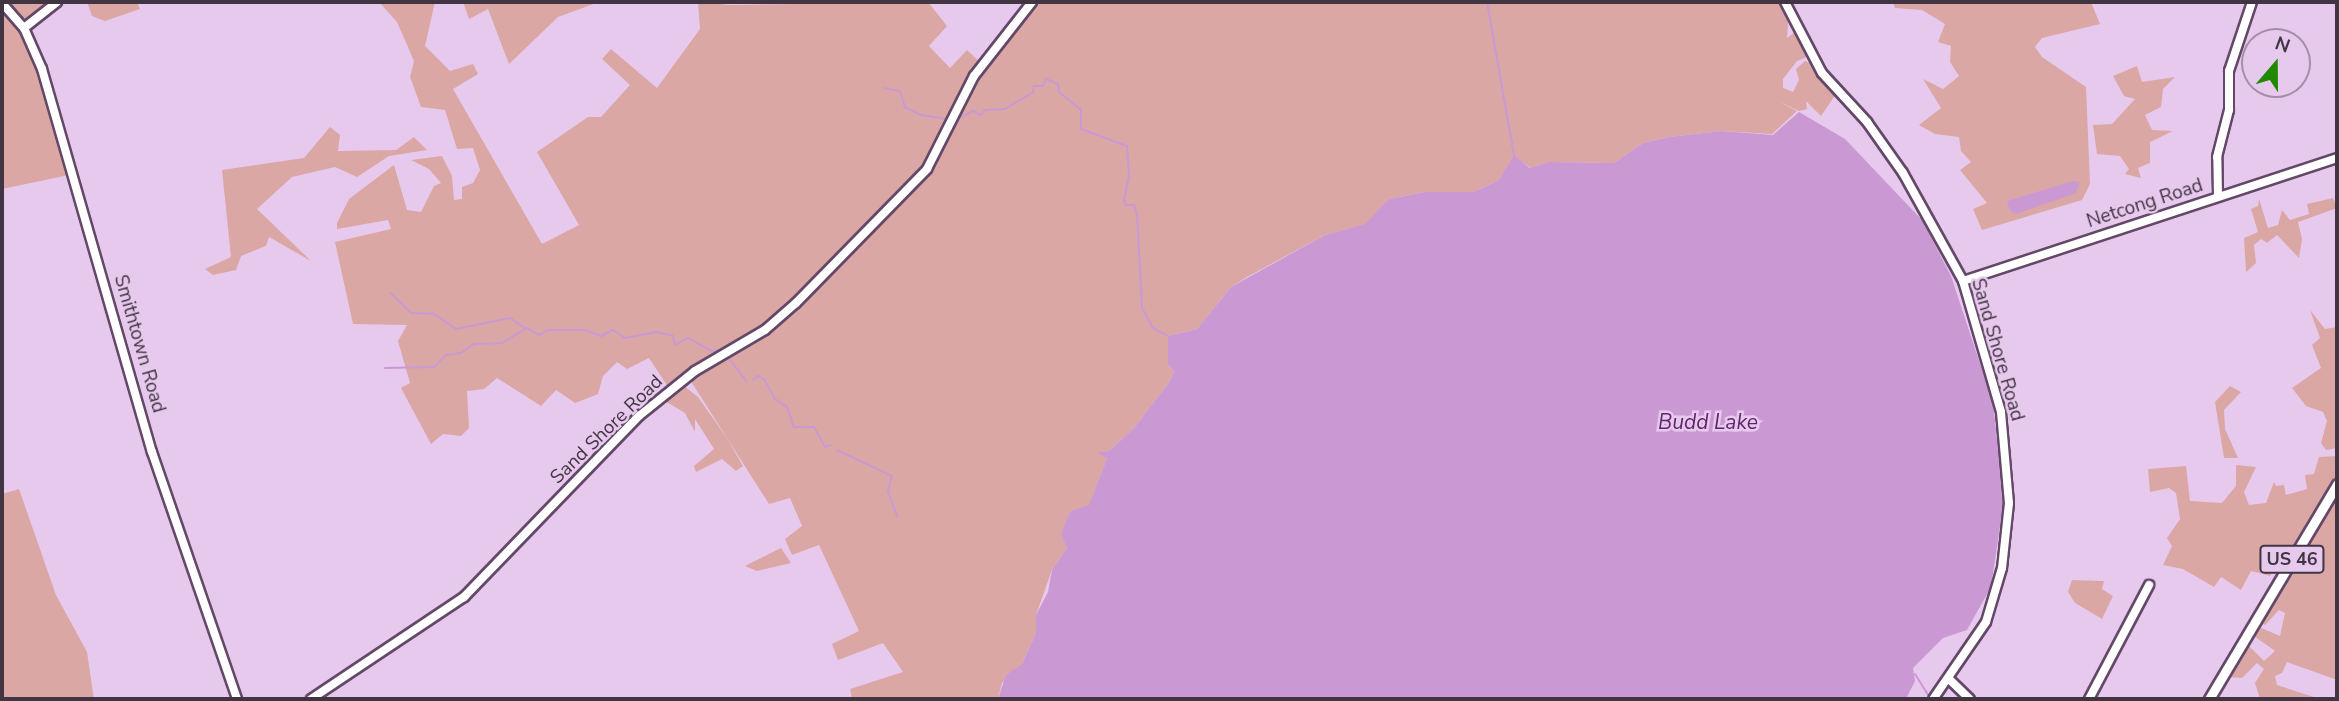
<!DOCTYPE html>
<style>
body{margin:0}
#map{position:relative;width:2339px;height:701px;overflow:hidden;background:#e8c9ee;font-family:"Nunito Sans",sans-serif}
div>[style]{position:absolute}
[style*='--x']{left:calc(var(--x)*1px);top:calc(var(--y)*1px);width:calc(var(--w)*1px);rotate:calc(var(--a)*1deg)}
.green>*{inset:0;background:#daa7a5}
.water>*{inset:0;background:#ca99d4}
.stream>*{height:2px;margin:-1px;padding:0 1px;transform-origin:1px;border-radius:1px;background:#ca99d4}
.roads{filter:drop-shadow(2px 0 #634868) drop-shadow(-2px 0 #634868) drop-shadow(0 2px #634868) drop-shadow(0 -2px #634868)}
.secondary>*{height:8px;margin:-4px;padding:0 4px;transform-origin:4px;border-radius:4px;background:#fff}
.primary>*{height:9px;margin:-4.5px;padding:0 4.5px;transform-origin:4.5px;border-radius:4.5px;background:#fff}
span{translate:-50% -50%;white-space:nowrap;text-align:center;line-height:1.15;-webkit-text-stroke:5px #e8c9ee;paint-order:stroke}
.shield-label span{padding:2px 5px;background:#e8c9ee;border:2px solid;border-radius:5px;-webkit-text-stroke-width:0}
.shield-label{font-size:18px;color:#413543;font-weight:700}
.street-label{font-size:19px;color:#413543}
.water-label{font-size:21px;color:#60256c;font-style:italic}
.frame{position:absolute;inset:0;border:4px solid #413543;pointer-events:none}
.north{position:absolute;left:2241px;top:28px;width:70px;height:70px;box-sizing:border-box;background:#e8c9ee;border:2px solid #a58eaa;border-radius:50%;rotate:20deg;font-size:19px;font-weight:700;line-height:28px;text-align:center;color:#413543}
.north::after{content:'';display:block;margin:auto;width:24px;height:32px;background:#208900;clip-path:polygon(50% 0,100% 100%,50% 72%,0 100%)}
</style>
<div id="map">
<div class="green">
<div style="clip-path:polygon(2px 2px,47px 2px,17px 27px,38px 71px,69px 175px,2px 189px)"></div>
<div style="clip-path:polygon(87px 2px,137px 2px,140px 9px,105px 21px,92px 16px)"></div>
<div style="clip-path:polygon(379px 2px,435px 2px,425px 46px,450px 71px,473px 64px,478px 74px,453px 89px,542px 244px,579px 225px,537px 152px,588px 117px,601px 117px,630px 85px,602px 59px,611px 49px,657px 88px,700px 29px,698px 2px,730px 5px,928px 2px,947px 26px,929px 46px,950px 68px,967px 50px,982px 64px,1038px 2px,1781px 2px,1788px 23px,1787px 38px,1795px 32px,1809px 56px,1797px 61px,1783px 79px,1783px 88px,1793px 92px,1799px 80px,1796px 69px,1805px 61px,1814px 65px,1836px 94px,1821px 116px,1806px 101px,1807px 109px,1799px 111px,1778px 101px,1797px 111px,1772px 134px,1721px 131px,1669px 137px,1643px 143px,1614px 163px,1549px 162px,1531px 168px,1514px 156px,1498px 181px,1473px 192px,1425px 192px,1389px 199px,1366px 224px,1325px 235px,1247px 277px,1231px 287px,1197px 329px,1168px 336px,1168px 365px,1174px 371px,1170px 381px,1134px 428px,1109px 451px,1101px 452px,1107px 458px,1089px 506px,1070px 511px,1062px 534px,1067px 548px,1052px 570px,1036px 615px,1036px 633px,1022px 664px,1002px 683px,998px 699px,852px 699px,850px 689px,903px 672px,883px 643px,838px 660px,832px 644px,859px 631px,819px 545px,792px 555px,785px 539px,802px 526px,790px 498px,769px 504px,685px 372px,668px 387px,649px 358px,627px 369px,617px 362px,603px 376px,598px 394px,575px 403px,556px 390px,541px 406px,497px 378px,484px 389px,467px 391px,469px 428px,461px 436px,443px 434px,431px 444px,401px 388px,410px 383px,398px 341px,407px 325px,353px 324px,335px 242px,391px 229px,388px 220px,337px 229px,337px 223px,349px 199px,394px 165px,407px 210px,421px 212px,434px 186px,441px 183px,429px 169px,411px 160px,442px 156px,452px 176px,454px 200px,462px 199px,462px 187px,473px 183px,480px 170px,473px 148px,457px 149px,445px 110px,421px 107px,410px 77px,414px 61px,397px 22px)"></div>
<div style="clip-path:polygon(463px 2px,599px 2px,558px 17px,509px 64px,488px 9px,469px 19px)"></div>
<div style="clip-path:polygon(1893px 2px,2091px 2px,2100px 24px,2042px 38px,2035px 47px,2042px 57px,2086px 87px,2090px 184px,2082px 200px,1982px 230px,1973px 209px,1987px 203px,1960px 170px,1971px 162px,1961px 151px,1959px 137px,1935px 134px,1919px 125px,1941px 108px,1923px 79px,1943px 89px,1959px 76px,1950px 62px,1951px 46px,1938px 42px,1945px 24px,1922px 10px,1895px 8px)"></div>
<div style="clip-path:polygon(2137px 66px,2142px 82px,2175px 77px,2163px 89px,2161px 107px,2145px 115px,2152px 130px,2173px 131px,2150px 142px,2150px 163px,2138px 168px,2141px 178px,2125px 174px,2129px 169px,2120px 156px,2097px 154px,2093px 125px,2112px 124px,2135px 99px,2124px 96px,2113px 76px)"></div>
<div style="clip-path:polygon(330px 127px,340px 135px,338px 151px,396px 150px,414px 137px,427px 150px,389px 156px,357px 177px,335px 167px,292px 177px,257px 209px,311px 261px,269px 237px,266px 246px,241px 256px,236px 270px,213px 275px,205px 269px,231px 257px,222px 170px,304px 158px)"></div>
<div style="clip-path:polygon(2333px 198px,2337px 208px,2298px 222px,2302px 239px,2299px 258px,2277px 235px,2267px 243px,2261px 239px,2254px 245px,2256px 263px,2246px 272px,2244px 238px,2258px 232px,2251px 209px,2258px 206px,2259px 199px,2268px 228px,2278px 225px,2282px 210px,2290px 220px,2309px 214px,2307px 204px)"></div>
<div style="clip-path:polygon(2310px 310px,2325px 329px,2337px 327px,2337px 448px,2326px 450px,2321px 443px,2327px 421px,2323px 412px,2306px 406px,2292px 388px,2321px 368px,2312px 345px,2320px 338px)"></div>
<div style="clip-path:polygon(683px 385px,698px 397px,727px 438px,743px 466px,736px 471px,722px 459px,696px 472px,694px 466px,714px 449px,695px 419px,695px 432px,685px 413px,665px 401px)"></div>
<div style="clip-path:polygon(2230px 386px,2241px 392px,2224px 410px,2225px 429px,2238px 458px,2224px 458px,2215px 402px)"></div>
<div style="clip-path:polygon(2337px 456px,2337px 474px,2274px 581px,2277px 566px,2270px 576px,2251px 571px,2241px 590px,2221px 577px,2214px 587px,2183px 569px,2163px 565px,2172px 546px,2167px 538px,2180px 519px,2176px 493px,2169px 488px,2150px 492px,2148px 469px,2186px 466px,2190px 501px,2222px 503px,2236px 486px,2236px 465px,2256px 467px,2244px 492px,2249px 505px,2266px 503px,2274px 482px,2276px 486px,2284px 485px,2286px 495px,2307px 489px,2305px 475px,2314px 474px,2319px 457px)"></div>
<div style="clip-path:polygon(19px 489px,56px 595px,87px 652px,94px 699px,2px 699px,2px 494px)"></div>
<div style="clip-path:polygon(2337px 496px,2337px 680px,2287px 662px,2282px 673px,2275px 676px,2277px 685px,2320px 699px,2260px 699px,2255px 683px,2264px 669px,2257px 663px,2242px 678px,2228px 677px,2247px 644px,2264px 661px,2275px 651px,2254px 636px,2259px 627px,2280px 636px,2285px 613px,2279px 610px,2265px 625px,2261px 623px)"></div>
<div style="clip-path:polygon(781px 548px,791px 563px,757px 571px,745px 566px)"></div>
<div style="clip-path:polygon(2072px 580px,2104px 581px,2102px 589px,2113px 596px,2102px 619px,2075px 603px,2068px 592px)"></div>
</div>
<div class="water">
<div style="clip-path:polygon(1799px 112px,1845px 139px,1922px 220px,1951px 276px,1993px 403px,2004px 499px,1991px 587px,1967px 630px,1943px 638px,1913px 668px,1915px 681px,1906px 699px,998px 699px,1006px 675px,1022px 664px,1036px 633px,1036px 615px,1048px 592px,1052px 570px,1067px 548px,1061px 534px,1070px 511px,1089px 505px,1107px 458px,1097px 452px,1109px 451px,1134px 428px,1170px 381px,1174px 371px,1168px 365px,1168px 336px,1197px 329px,1231px 287px,1325px 235px,1365px 224px,1389px 199px,1425px 192px,1473px 192px,1498px 181px,1514px 155px,1530px 168px,1549px 162px,1614px 163px,1643px 143px,1669px 137px,1721px 131px,1773px 135px)"></div>
<div style="clip-path:polygon(2073px 181px,2080px 182px,2076px 193px,2016px 214px,2010px 211px,2007px 201px)"></div>
</div>
<div class="stream">
<div style="--x:1487;--y:2;--w:155;--a:80"></div>
<div style="--x:884;--y:88;--w:16;--a:11"></div>
<div style="--x:900;--y:91;--w:17;--a:73"></div>
<div style="--x:905;--y:107;--w:18;--a:27"></div>
<div style="--x:921;--y:115;--w:26;--a:9"></div>
<div style="--x:957;--y:119;--w:18;--a:-27"></div>
<div style="--x:973;--y:111;--w:9;--a:27"></div>
<div style="--x:981;--y:115;--w:6;--a:-51"></div>
<div style="--x:985;--y:110;--w:20;--a:-3"></div>
<div style="--x:1005;--y:109;--w:33;--a:-31"></div>
<div style="--x:1033;--y:92;--w:6;--a:-81"></div>
<div style="--x:1034;--y:86;--w:9;--a:0"></div>
<div style="--x:1043;--y:86;--w:8;--a:-67"></div>
<div style="--x:1046;--y:79;--w:13;--a:23"></div>
<div style="--x:1058;--y:84;--w:8;--a:83"></div>
<div style="--x:1059;--y:92;--w:28;--a:39"></div>
<div style="--x:1081;--y:110;--w:19;--a:90"></div>
<div style="--x:1081;--y:129;--w:49;--a:20.3"></div>
<div style="--x:1127;--y:146;--w:30;--a:86"></div>
<div style="--x:1129;--y:176;--w:25;--a:102"></div>
<div style="--x:1124;--y:200;--w:5;--a:68"></div>
<div style="--x:1126;--y:205;--w:8;--a:0"></div>
<div style="--x:1134;--y:205;--w:10;--a:73"></div>
<div style="--x:1137;--y:215;--w:93;--a:86.9"></div>
<div style="--x:1142;--y:308;--w:23;--a:61"></div>
<div style="--x:1153;--y:328;--w:17;--a:28"></div>
<div style="--x:391;--y:293;--w:28;--a:45"></div>
<div style="--x:411;--y:313;--w:23;--a:2"></div>
<div style="--x:434;--y:314;--w:27;--a:34"></div>
<div style="--x:456;--y:329;--w:55;--a:-11.5"></div>
<div style="--x:510;--y:318;--w:18;--a:34"></div>
<div style="--x:728;--y:357;--w:31;--a:53"></div>
<div style="--x:385;--y:368;--w:49;--a:-1.2"></div>
<div style="--x:434;--y:367;--w:17;--a:-45"></div>
<div style="--x:446;--y:355;--w:15;--a:-8"></div>
<div style="--x:461;--y:353;--w:16;--a:-35"></div>
<div style="--x:474;--y:344;--w:28;--a:-2"></div>
<div style="--x:502;--y:343;--w:29;--a:-31"></div>
<div style="--x:527;--y:328;--w:14;--a:30"></div>
<div style="--x:539;--y:335;--w:10;--a:-29"></div>
<div style="--x:548;--y:330;--w:37;--a:0"></div>
<div style="--x:585;--y:330;--w:17;--a:21"></div>
<div style="--x:601;--y:336;--w:13;--a:-27"></div>
<div style="--x:613;--y:330;--w:14;--a:34"></div>
<div style="--x:625;--y:338;--w:32;--a:-11"></div>
<div style="--x:656;--y:332;--w:17;--a:13"></div>
<div style="--x:673;--y:336;--w:9;--a:77"></div>
<div style="--x:675;--y:345;--w:15;--a:-28"></div>
<div style="--x:688;--y:338;--w:26;--a:29"></div>
<div style="--x:711;--y:351;--w:11;--a:-10"></div>
<div style="--x:753;--y:380;--w:6;--a:-39"></div>
<div style="--x:758;--y:376;--w:7;--a:27"></div>
<div style="--x:764;--y:379;--w:23;--a:61"></div>
<div style="--x:775;--y:399;--w:14;--a:34"></div>
<div style="--x:787;--y:407;--w:21;--a:71"></div>
<div style="--x:794;--y:427;--w:20;--a:0"></div>
<div style="--x:814;--y:427;--w:23;--a:61"></div>
<div style="--x:825;--y:447;--w:6;--a:-18"></div>
<div style="--x:837;--y:450;--w:61;--a:25.3"></div>
<div style="--x:892;--y:476;--w:16;--a:105"></div>
<div style="--x:888;--y:491;--w:27;--a:70"></div>
<div style="--x:1915;--y:674;--w:26;--a:58"></div>
</div>
<div class="roads">
<div class="secondary">
<div style="--x:1785;--y:2;--w:80;--a:62.5"></div>
<div style="--x:1822;--y:73;--w:67;--a:47.4"></div>
<div style="--x:1867;--y:122;--w:62;--a:54.8"></div>
<div style="--x:1903;--y:173;--w:124;--a:60.9"></div>
<div style="--x:1963;--y:281;--w:136;--a:73.8"></div>
<div style="--x:2001;--y:412;--w:91;--a:85"></div>
<div style="--x:2009;--y:503;--w:65;--a:96.1"></div>
<div style="--x:2002;--y:568;--w:56;--a:106.5"></div>
<div style="--x:1986;--y:622;--w:93;--a:124.5"></div>
<div style="--x:2;--y:3;--w:33;--a:49"></div>
<div style="--x:24;--y:28;--w:45;--a:66.3"></div>
<div style="--x:42;--y:69;--w:398;--a:74"></div>
<div style="--x:152;--y:452;--w:261;--a:71"></div>
<div style="--x:24;--y:28;--w:42;--a:-38.2"></div>
<div style="--x:2218;--y:196;--w:39;--a:-91"></div>
<div style="--x:2217;--y:157;--w:49;--a:-75.7"></div>
<div style="--x:2229;--y:110;--w:39;--a:-90"></div>
<div style="--x:2229;--y:71;--w:73;--a:-71.6"></div>
<div style="--x:1963;--y:281;--w:394;--a:-18.2"></div>
<div style="--x:1949;--y:679;--w:29;--a:44"></div>
<div style="--x:311;--y:699;--w:184;--a:-33.7"></div>
<div style="--x:464;--y:597;--w:252;--a:-46"></div>
<div style="--x:639;--y:416;--w:72;--a:-38.8"></div>
<div style="--x:695;--y:371;--w:81;--a:-30.4"></div>
<div style="--x:765;--y:330;--w:41;--a:-41.1"></div>
<div style="--x:796;--y:303;--w:187;--a:-45.6"></div>
<div style="--x:927;--y:169;--w:104;--a:-63.2"></div>
<div style="--x:974;--y:76;--w:94;--a:-51.9"></div>
<div style="--x:2089;--y:699;--w:129;--a:-62.2"></div>
</div>
<div class="primary">
<div style="--x:2209;--y:699;--w:250;--a:-59.2"></div>
</div>
</div>
<div class="shield-label">
<span style="left:2292px;top:559px">US 46</span>
</div>
<div class="street-label">
<span style="left:2145px;top:204px;rotate:-18deg">Netcong Road</span>
<span style="left:139px;top:344px;rotate:74deg">Smithtown Road</span>
<span style="left:1997px;top:350px;rotate:74deg">Sand Shore Road</span>
<span style="left:607px;top:430px;rotate:-44deg">Sand Shore Road</span>
</div>
<div class="water-label">
<span style="left:1708px;top:422px">Budd Lake</span>
</div>
<div class="frame"></div>
<div class="north">N</div>
</div>
